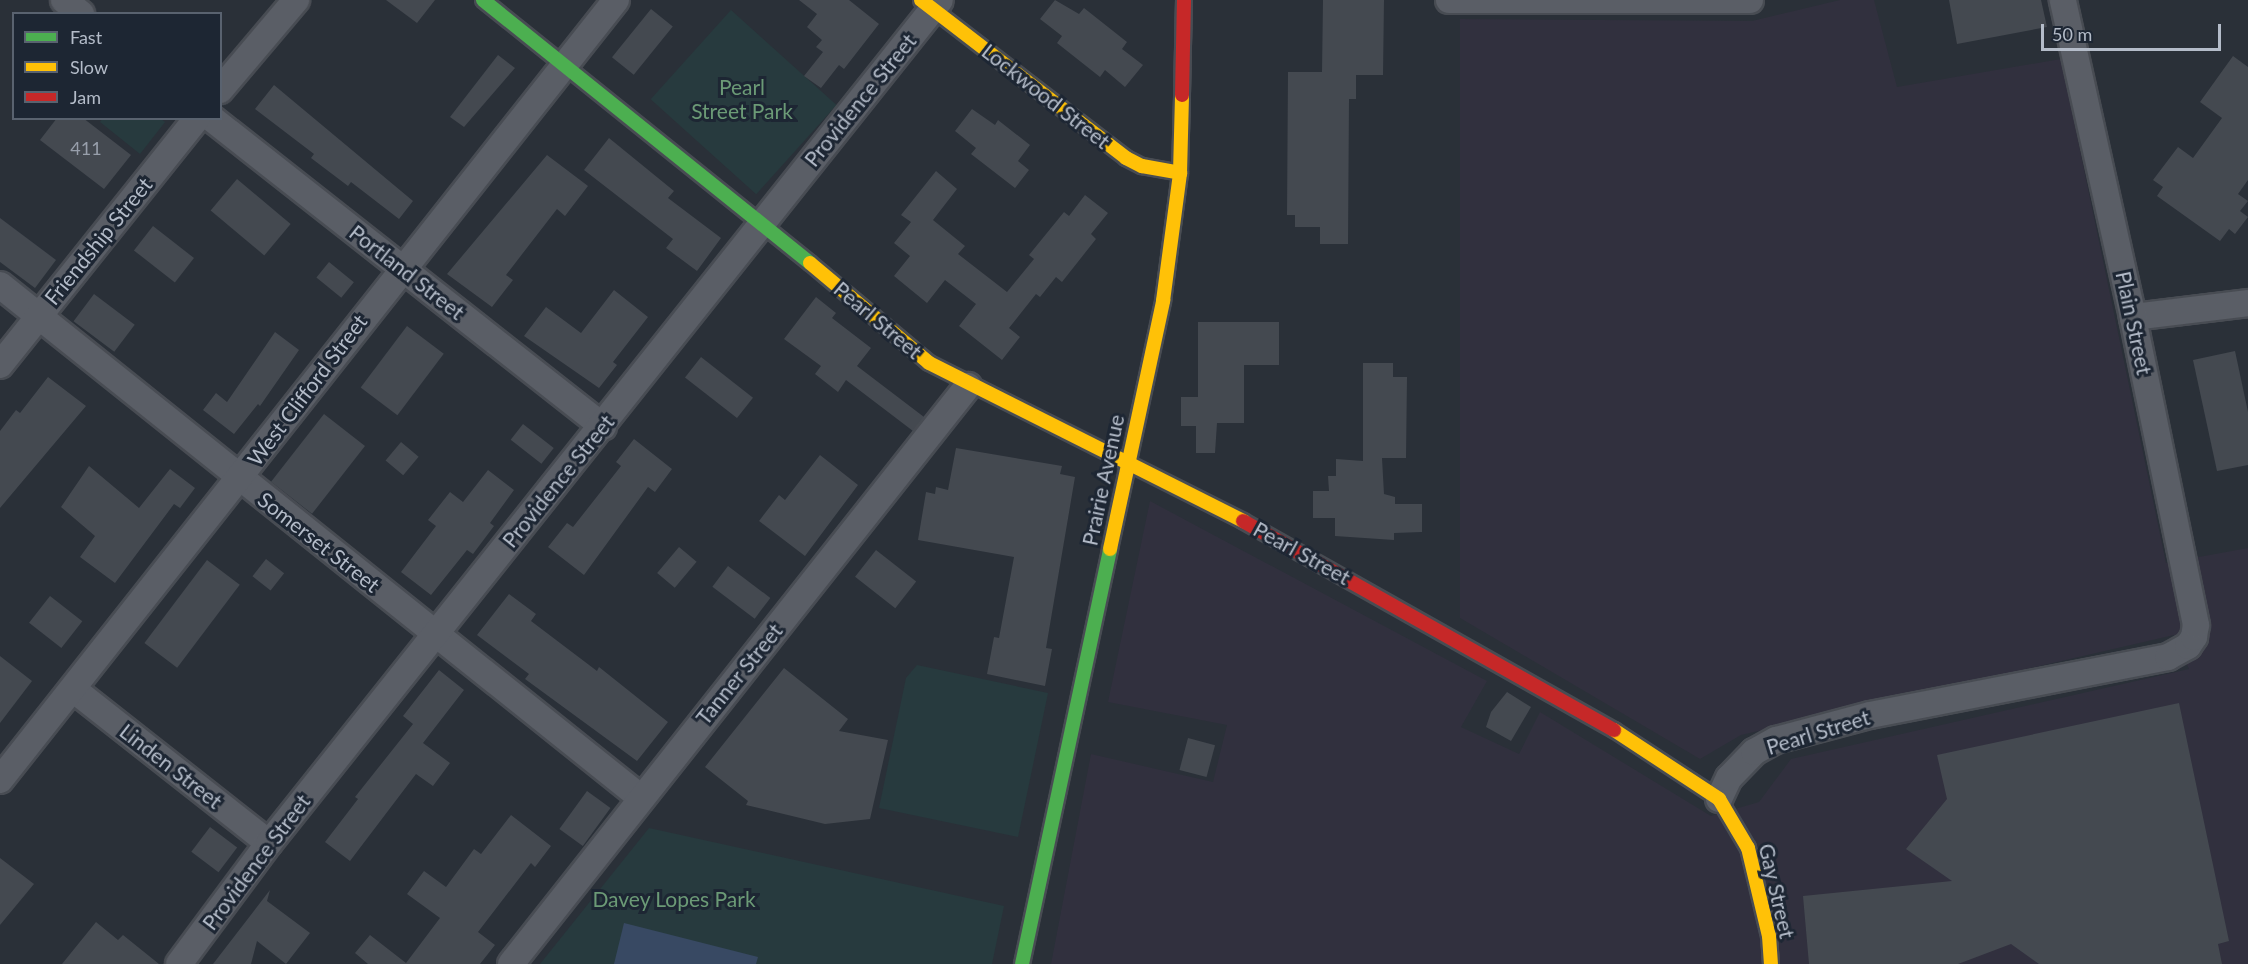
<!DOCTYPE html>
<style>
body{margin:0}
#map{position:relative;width:2248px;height:964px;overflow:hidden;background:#2a3038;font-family:Lato,sans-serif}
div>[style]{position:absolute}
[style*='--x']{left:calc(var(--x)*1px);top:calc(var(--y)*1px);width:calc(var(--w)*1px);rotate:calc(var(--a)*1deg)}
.medical>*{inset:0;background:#31303e}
.green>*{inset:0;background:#273a3e;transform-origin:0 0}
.water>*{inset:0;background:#384963}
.building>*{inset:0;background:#444950;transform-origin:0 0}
.roads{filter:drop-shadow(2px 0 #484c53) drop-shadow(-2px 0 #484c53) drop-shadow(0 2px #484c53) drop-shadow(0 -2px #484c53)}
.street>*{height:26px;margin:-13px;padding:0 13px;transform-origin:13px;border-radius:13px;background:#5a5e66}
.fast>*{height:14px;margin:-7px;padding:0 7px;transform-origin:7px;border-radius:7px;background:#4caf50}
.slow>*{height:14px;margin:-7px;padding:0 7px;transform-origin:7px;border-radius:7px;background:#ffc107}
.jam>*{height:14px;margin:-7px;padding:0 7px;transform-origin:7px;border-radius:7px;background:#c62828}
span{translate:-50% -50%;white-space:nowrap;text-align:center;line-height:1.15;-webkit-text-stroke:6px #1d2633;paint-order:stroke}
.number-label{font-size:18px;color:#989fab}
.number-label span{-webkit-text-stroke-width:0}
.park-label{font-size:21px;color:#6b9a76}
.street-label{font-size:21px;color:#b4bcc9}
.legend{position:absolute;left:12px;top:12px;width:210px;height:108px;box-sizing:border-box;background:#1d2633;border:2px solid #59626f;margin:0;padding:8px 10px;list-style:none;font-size:18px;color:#b4bcc9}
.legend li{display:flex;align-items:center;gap:12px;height:30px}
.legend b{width:30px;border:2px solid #59626f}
.scale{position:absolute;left:2041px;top:24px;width:180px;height:27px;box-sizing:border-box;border:3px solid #b4bcc9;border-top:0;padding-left:8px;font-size:18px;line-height:21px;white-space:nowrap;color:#b4bcc9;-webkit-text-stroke:4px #1d2633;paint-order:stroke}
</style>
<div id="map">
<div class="medical">
<div style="clip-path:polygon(1840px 0,1874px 0,1897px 87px,2061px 59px,2166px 563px,2248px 548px,2248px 964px,1051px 964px,1091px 754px,1213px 782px,1227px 725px,1108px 702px,1150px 501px,1487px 681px,1461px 727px,1519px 754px,1540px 712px,1711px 816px,1759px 802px,1791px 759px,2189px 669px,2174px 635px,1741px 735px,1700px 759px,1460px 618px,1460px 19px,1752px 21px)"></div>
</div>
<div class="green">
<div style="left:731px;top:10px;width:142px;height:120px;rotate:42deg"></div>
<div style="clip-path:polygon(103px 118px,161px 119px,165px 122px,140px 154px,100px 122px)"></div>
<div style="clip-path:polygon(917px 665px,1048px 693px,1018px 837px,879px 808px,906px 678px)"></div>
<div style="clip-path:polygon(649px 828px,1004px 906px,992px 964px,540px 964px)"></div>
</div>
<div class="water">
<div style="clip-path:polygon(624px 923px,758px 957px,756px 964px,614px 964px)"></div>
</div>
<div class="building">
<div style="clip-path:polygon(386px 0,435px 0,417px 23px)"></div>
<div style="clip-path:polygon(799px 0,849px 0,879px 24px,844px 69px,839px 65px,821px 88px,804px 76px,823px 52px,816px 47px,822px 40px,807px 27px,817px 14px)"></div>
<div style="clip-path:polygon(1055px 0,1079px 14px,1084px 8px,1127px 42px,1122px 49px,1143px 65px,1125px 87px,1105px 70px,1100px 77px,1057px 43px,1062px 36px,1040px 19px)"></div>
<div style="clip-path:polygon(1323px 0,1384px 0,1383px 75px,1356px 75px,1356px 99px,1349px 99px,1348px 244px,1320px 244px,1320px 227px,1295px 227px,1295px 215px,1287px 215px,1288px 72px,1322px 72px)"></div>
<div style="clip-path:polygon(1949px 0,2041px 0,2047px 27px,1957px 44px)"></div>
<div style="left:651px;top:9px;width:28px;height:62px;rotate:39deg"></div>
<div style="clip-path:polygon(498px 55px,515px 68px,464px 127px,450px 117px)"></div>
<div style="clip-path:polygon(2233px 56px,2248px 67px,2248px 180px,2238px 194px,2248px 201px,2240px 211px,2248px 217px,2235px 234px,2229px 229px,2220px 241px,2157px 196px,2163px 187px,2153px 180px,2178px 147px,2193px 158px,2222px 118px,2200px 102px)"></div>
<div style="clip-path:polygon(274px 85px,413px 201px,399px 219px,351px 182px,348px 186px,311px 158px,314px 154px,255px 109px)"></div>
<div style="clip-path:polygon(972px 109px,995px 125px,998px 120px,1030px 145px,1018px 161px,1029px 170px,1015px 188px,971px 154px,976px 148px,955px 131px)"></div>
<div style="clip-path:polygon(57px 118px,83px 118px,131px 155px,104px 189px,40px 140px)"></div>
<div style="clip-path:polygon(609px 138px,674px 191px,668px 198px,721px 238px,697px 271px,666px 248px,673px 239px,584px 170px)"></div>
<div style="clip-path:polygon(547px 155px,588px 186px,565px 216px,557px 209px,506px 275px,513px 280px,492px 307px,447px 274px)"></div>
<div style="clip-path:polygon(936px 171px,957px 189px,933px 220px,965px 246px,958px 254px,1007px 292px,1034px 259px,1029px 255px,1064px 212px,1069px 216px,1085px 195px,1108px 213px,1091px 234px,1096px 239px,1062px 282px,1056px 277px,1040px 297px,1036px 294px,1009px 328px,1020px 337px,1002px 360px,959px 326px,976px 304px,945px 280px,927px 303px,894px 276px,910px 256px,894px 243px,911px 222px,901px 215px)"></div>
<div style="left:237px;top:179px;width:70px;height:41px;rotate:40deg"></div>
<div style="clip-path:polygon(0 218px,56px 260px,35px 288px,0 262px)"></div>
<div style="left:153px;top:226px;width:52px;height:31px;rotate:38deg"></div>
<div style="left:329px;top:262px;width:32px;height:20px;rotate:39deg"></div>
<div style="clip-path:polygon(614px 290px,648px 317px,613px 362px,617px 365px,599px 388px,524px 336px,546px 307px,581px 333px)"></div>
<div style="left:94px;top:294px;width:51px;height:34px;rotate:37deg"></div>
<div style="clip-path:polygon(816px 297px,836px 313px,832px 318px,871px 348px,857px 366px,924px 417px,913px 431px,846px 380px,838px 392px,815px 374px,821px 366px,784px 339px)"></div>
<div style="clip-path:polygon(1198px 322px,1279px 322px,1279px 365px,1244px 365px,1244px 423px,1217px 423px,1215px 453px,1196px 453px,1196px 426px,1181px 426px,1181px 397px,1198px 397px)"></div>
<div style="left:407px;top:326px;width:46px;height:77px;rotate:37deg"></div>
<div style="clip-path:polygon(275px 332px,299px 350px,260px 406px,258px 404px,234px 434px,203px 410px,216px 393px,227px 402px)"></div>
<div style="clip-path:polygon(2235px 351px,2248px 412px,2248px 465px,2217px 471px,2193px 360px)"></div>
<div style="left:701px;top:357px;width:66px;height:26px;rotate:38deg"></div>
<div style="clip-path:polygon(1363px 363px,1393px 363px,1393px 377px,1407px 377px,1406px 458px,1382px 458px,1384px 494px,1395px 497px,1395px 504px,1422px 504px,1422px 532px,1394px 533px,1394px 540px,1335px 536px,1335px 518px,1313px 518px,1313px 491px,1329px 491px,1328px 476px,1336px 476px,1336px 459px,1363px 461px)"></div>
<div style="clip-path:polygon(48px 377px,86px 406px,0 508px,0 431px,16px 410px,20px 413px)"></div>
<div style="left:324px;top:414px;width:52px;height:86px;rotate:38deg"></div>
<div style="left:523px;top:424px;width:39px;height:20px;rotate:38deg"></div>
<div style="clip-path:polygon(634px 439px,672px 469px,655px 492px,648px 487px,584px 575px,548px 547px,567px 523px,573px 527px,621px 466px,616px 462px)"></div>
<div style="left:401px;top:442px;width:23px;height:24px;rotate:40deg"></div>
<div style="clip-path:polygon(956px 448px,1062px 466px,1060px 474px,1075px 477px,1046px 648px,1052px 649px,1045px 686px,987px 674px,994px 637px,999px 638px,1014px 557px,918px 540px,926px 492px,935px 494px,936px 487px,948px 490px)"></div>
<div style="clip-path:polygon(820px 455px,858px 485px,805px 556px,759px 521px,779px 495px,785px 500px)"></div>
<div style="clip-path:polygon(89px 466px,139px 508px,170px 469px,195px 488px,180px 508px,174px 504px,115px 583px,80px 557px,95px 536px,61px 507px)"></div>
<div style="clip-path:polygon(488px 470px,514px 490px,490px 523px,494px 526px,473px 554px,467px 550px,431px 595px,401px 572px,436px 526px,428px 520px,450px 492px,463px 502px)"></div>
<div style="left:679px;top:547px;width:23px;height:34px;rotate:40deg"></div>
<div style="left:876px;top:550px;width:51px;height:34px;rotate:38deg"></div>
<div style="left:266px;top:559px;width:23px;height:22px;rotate:38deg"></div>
<div style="left:207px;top:560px;width:41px;height:104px;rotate:37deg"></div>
<div style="left:728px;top:566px;width:53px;height:26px;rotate:37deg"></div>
<div style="clip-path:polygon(509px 594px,536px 614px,531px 621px,597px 671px,599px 667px,668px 722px,637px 761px,525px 679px,529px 674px,477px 635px)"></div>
<div style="left:50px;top:596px;width:41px;height:34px;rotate:38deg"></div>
<div style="clip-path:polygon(0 656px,32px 681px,0 723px)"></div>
<div style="clip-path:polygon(784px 668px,848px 719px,839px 731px,888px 740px,870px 819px,825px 824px,746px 805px,748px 801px,705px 767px)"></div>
<div style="clip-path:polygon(439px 670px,464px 690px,423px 743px,450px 763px,433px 786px,416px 774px,350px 861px,325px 842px,358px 799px,355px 797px,413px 724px,403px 716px)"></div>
<div style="clip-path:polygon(1507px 692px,1531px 707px,1511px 741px,1486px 727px,1491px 712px)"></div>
<div style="clip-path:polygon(2179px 703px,2229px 941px,2218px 944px,2222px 964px,2039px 964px,2011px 944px,1958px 964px,1809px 964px,1803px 896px,1952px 881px,1906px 849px,1947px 799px,1937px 755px)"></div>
<div style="left:1188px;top:738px;width:28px;height:33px;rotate:15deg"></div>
<div style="left:587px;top:791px;width:29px;height:47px;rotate:36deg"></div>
<div style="clip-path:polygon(511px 815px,551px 846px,535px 867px,531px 863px,478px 932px,495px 945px,480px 964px,368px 964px,355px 953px,370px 935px,406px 963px,440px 918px,407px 894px,424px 871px,446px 887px,474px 849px,481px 854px)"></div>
<div style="left:210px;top:827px;width:34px;height:31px;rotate:37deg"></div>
<div style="clip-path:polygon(0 858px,34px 884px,0 925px)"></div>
<div style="clip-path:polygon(270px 890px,267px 901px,310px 933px,286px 964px,257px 941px,251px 964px,213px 964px)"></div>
<div style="clip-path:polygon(96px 922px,118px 940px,123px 935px,159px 964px,62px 964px)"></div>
</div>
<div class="roads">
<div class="street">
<div style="--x:64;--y:0;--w:22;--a:39"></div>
<div style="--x:1449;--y:0;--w:301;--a:0"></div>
<div style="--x:220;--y:90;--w:118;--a:-49.8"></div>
<div style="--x:211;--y:118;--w:499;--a:38.2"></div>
<div style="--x:0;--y:285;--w:820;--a:38.66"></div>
<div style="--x:2133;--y:317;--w:116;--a:-6.9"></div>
<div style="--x:0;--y:365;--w:316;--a:-51.4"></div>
<div style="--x:73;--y:689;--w:249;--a:38.2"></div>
<div style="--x:0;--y:780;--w:994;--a:-51.7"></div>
<div style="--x:1719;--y:799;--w:23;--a:-65"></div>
<div style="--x:1729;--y:778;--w:36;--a:-46"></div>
<div style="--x:1754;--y:752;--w:25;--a:-29"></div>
<div style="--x:1776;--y:740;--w:97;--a:-14.9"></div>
<div style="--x:1870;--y:715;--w:304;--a:-11"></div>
<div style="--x:2168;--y:657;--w:23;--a:-29"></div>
<div style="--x:2188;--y:646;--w:11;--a:-56"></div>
<div style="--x:2194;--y:637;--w:12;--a:-81"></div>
<div style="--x:2196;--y:625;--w:314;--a:-101.6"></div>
<div style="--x:2133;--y:317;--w:325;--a:-102.5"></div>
<div style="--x:179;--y:964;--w:151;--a:-53.4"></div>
<div style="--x:269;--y:843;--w:1077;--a:-51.48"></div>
<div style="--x:511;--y:964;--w:737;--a:-51.67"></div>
</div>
<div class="fast">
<div style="--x:483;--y:0;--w:420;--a:38.8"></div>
<div style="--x:1022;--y:964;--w:424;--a:-78"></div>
</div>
<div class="slow">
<div style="--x:921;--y:0;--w:259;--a:37.6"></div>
<div style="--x:1126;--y:158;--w:18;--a:27"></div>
<div style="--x:1142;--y:166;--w:39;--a:10"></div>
<div style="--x:810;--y:263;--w:155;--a:40"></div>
<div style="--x:929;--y:363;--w:352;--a:26.7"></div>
<div style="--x:1110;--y:549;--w:254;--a:-77.9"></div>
<div style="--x:1163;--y:301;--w:129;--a:-82.4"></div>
<div style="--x:1180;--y:173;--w:78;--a:-88.5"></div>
<div style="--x:1614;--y:730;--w:126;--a:33.3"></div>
<div style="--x:1719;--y:799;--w:57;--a:59.4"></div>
<div style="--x:1748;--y:848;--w:90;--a:76.6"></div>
<div style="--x:1769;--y:936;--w:28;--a:86"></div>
</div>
<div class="jam">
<div style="--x:1182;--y:95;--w:95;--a:-88.8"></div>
<div style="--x:1243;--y:521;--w:426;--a:29.4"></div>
</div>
</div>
<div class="number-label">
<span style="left:86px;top:148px">411</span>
</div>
<div class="park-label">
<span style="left:742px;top:99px">Pearl<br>Street Park</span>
<span style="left:674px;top:899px">Davey Lopes Park</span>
</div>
<div class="street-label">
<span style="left:1046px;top:96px;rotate:38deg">Lockwood Street</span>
<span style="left:860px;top:100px;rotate:-51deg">Providence Street</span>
<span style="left:98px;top:241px;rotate:-51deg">Friendship Street</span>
<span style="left:407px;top:272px;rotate:38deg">Portland Street</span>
<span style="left:878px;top:320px;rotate:40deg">Pearl Street</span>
<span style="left:2134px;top:323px;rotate:78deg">Plain Street</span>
<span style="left:307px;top:390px;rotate:-53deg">West Clifford Street</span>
<span style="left:1103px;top:480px;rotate:-78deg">Prairie Avenue</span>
<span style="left:558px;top:481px;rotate:-51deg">Providence Street</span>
<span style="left:319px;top:542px;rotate:38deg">Somerset Street</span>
<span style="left:1302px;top:553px;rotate:29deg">Pearl Street</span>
<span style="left:739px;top:674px;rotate:-51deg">Tanner Street</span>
<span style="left:1818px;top:732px;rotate:-17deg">Pearl Street</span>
<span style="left:171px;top:766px;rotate:38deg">Linden Street</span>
<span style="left:256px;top:862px;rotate:-53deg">Providence Street</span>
<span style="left:1777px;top:891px;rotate:77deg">Gay Street</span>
</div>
<ul class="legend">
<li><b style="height:8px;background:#4caf50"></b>Fast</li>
<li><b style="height:8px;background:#ffc107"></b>Slow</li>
<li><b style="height:8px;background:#c62828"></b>Jam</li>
</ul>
<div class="scale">50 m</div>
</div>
